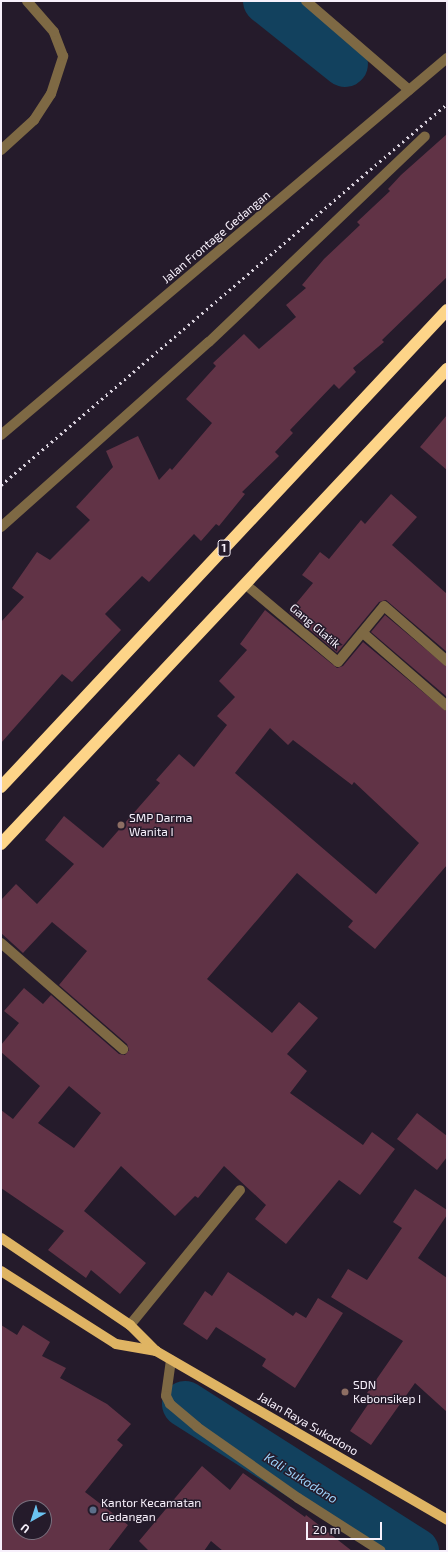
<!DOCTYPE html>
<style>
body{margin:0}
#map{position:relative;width:448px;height:1552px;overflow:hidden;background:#251b2b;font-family:"Exo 2",sans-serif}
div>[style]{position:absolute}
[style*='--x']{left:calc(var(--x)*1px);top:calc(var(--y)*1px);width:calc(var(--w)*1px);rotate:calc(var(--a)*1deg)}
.river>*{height:46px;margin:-23px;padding:0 23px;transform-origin:23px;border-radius:23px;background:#12415e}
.building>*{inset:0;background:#613346}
.minor>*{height:10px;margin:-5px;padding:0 5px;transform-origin:5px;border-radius:5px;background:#7e6944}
.major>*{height:10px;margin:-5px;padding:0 5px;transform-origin:5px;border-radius:5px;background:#dfb463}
.highway>*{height:12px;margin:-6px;padding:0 6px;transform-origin:6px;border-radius:6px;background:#fdd488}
.rail>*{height:3px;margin-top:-1.5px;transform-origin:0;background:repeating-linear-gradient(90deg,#dad3de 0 2px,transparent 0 6px)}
.dots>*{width:11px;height:11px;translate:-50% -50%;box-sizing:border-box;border:2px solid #251b2b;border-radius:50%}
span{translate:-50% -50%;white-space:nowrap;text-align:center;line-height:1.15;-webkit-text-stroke:3px #251b2b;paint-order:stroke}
.shield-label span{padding:1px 3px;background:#251b2b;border:1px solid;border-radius:3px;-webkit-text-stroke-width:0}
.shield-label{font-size:11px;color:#f7f0fb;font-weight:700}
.street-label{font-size:12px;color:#f7f0fb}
.poi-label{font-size:12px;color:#f7f0fb}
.left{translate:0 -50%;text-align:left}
.water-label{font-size:13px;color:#9bd3fb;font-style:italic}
.frame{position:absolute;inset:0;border:2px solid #f7f0fb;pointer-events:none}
.north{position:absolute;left:12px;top:1500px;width:40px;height:40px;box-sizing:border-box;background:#251b2b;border:1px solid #79707e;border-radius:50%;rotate:219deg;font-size:11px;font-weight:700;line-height:16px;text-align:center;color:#f7f0fb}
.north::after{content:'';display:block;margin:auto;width:14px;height:18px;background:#6ac3f1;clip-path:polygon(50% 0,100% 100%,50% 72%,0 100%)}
.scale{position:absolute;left:306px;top:1522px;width:76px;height:18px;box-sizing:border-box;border:2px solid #f7f0fb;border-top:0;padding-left:5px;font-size:12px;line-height:14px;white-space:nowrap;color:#f7f0fb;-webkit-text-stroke:3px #251b2b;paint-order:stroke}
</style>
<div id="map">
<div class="river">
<div style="--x:266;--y:1;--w:101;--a:38.6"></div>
<div style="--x:185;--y:1404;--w:274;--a:32.5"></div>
</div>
<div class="building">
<div style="clip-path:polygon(447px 134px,447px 277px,382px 340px,384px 342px,353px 368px,356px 372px,339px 389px,334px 384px,290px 430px,293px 433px,275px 452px,279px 456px,242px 492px,245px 494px,219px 526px,216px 524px,201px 541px,194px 534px,149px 582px,142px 576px,105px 614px,121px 630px,72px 682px,62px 674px,1px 743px,1px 622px,24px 597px,12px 588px,37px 552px,50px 560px,90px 520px,76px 507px,113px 467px,106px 451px,138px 436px,159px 480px,170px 468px,172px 470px,212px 423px,186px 399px,216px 366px,213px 363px,244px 334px,259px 349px,296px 317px,286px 305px,306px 288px,302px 285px,324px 259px,360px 225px,357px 222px,390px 191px,388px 189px,401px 175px)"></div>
<div style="clip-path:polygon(447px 415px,447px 470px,420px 447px)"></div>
<div style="clip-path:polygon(391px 494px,417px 517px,392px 545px,447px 594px,447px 652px,386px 600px,379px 602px,337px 653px,289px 612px,313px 583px,302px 575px,320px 552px,329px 559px,361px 520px,365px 524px)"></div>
<div style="clip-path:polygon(evenodd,265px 610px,337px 668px,343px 666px,363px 642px,447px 712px,447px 865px,375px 949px,348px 927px,353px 921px,297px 873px,207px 979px,272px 1033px,299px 1002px,318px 1018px,287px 1054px,307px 1071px,290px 1093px,363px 1145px,372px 1132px,395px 1149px,360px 1195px,339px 1180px,286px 1244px,255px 1219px,266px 1205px,224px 1166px,198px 1198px,195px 1196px,175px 1216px,121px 1166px,84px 1211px,146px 1263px,120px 1294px,91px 1270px,86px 1278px,48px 1250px,64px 1231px,1px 1188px,1px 1110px,13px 1119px,40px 1086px,1px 1052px,1px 1045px,19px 1023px,4px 1011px,24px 988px,43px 1004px,51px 995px,119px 1054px,125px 1055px,129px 1050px,127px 1044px,59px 985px,87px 951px,52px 922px,23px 953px,1px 933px,1px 900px,16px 884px,37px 904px,74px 864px,45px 840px,64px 816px,103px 848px,160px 783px,156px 780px,179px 754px,194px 767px,227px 725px,217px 716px,235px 697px,219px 681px,247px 650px,240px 644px,265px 610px,270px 728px,288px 745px,293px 740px,352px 785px,354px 782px,419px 843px,376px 894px,235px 773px,270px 728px,265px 610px,69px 1086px,101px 1113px,74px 1148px,38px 1123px,69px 1086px)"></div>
<div style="clip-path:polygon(385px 615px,447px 667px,447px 697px,371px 632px)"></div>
<div style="clip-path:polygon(417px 1113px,447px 1136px,447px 1157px,437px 1170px,397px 1139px)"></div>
<div style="clip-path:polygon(415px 1189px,447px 1210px,447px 1215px,418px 1258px,447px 1278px,447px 1412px,415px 1383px,371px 1445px,350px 1431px,373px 1397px,367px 1393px,403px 1341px,331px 1297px,348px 1269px,367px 1280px,402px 1228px,393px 1222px)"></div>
<div style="clip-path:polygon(228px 1272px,293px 1316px,296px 1312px,306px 1318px,318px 1298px,343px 1313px,295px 1388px,262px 1366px,266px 1359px,216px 1327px,207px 1340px,183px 1324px,205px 1291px,212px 1296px)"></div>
<div style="clip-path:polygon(evenodd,1px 1325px,17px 1335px,23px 1325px,50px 1342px,42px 1356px,66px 1368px,60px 1378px,107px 1404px,131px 1424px,117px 1440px,123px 1445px,85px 1492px,128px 1525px,108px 1551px,1px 1551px,1px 1325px,20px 1508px,44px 1508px,44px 1532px,20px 1532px,20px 1508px)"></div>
<div style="clip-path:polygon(202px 1466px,230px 1490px,243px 1473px,305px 1517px,306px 1515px,352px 1551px,223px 1551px,211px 1541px,204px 1551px,149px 1551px,139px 1541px)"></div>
</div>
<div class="minor">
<div style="--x:306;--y:1;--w:136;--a:40.8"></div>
<div style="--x:1;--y:150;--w:45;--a:-42.3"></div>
<div style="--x:34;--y:120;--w:31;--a:-57"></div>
<div style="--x:51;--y:94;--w:40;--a:-72"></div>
<div style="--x:63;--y:56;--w:26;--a:-111"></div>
<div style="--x:54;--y:32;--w:41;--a:-131.1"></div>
<div style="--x:1;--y:435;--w:584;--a:-40.21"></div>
<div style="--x:1;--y:527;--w:278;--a:-41.7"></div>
<div style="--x:209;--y:342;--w:298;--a:-43.6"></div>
<div style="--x:245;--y:584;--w:121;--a:40"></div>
<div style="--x:338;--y:662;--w:72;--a:-50.6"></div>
<div style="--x:384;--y:606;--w:84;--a:41.1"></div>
<div style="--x:363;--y:633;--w:111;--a:41"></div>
<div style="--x:1;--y:943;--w:162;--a:41"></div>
<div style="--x:130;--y:1325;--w:174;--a:-50.8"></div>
<div style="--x:171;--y:1360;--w:36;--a:98"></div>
<div style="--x:166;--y:1396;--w:9;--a:63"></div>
<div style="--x:170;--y:1404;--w:35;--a:40"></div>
<div style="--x:197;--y:1427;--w:123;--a:35.1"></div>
<div style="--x:298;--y:1498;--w:98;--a:32.6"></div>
</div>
<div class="major">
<div style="--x:1;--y:1238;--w:156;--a:34"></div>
<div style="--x:130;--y:1325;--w:37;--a:45"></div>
<div style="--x:156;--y:1351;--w:337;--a:30.1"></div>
<div style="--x:1;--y:1271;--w:136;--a:32.4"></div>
<div style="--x:116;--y:1344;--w:41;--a:9.9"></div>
</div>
<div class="highway">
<div style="--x:1;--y:787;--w:653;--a:-46.92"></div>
<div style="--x:1;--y:844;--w:652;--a:-46.8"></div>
</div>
<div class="rail">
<div style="--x:1;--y:485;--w:587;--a:-40.51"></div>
</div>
<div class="dots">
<div style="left:121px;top:825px;background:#8d6e63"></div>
<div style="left:345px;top:1392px;background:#8d6e63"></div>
<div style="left:93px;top:1510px;background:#5c6f8a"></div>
</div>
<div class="shield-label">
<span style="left:224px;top:548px">1</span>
</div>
<div class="street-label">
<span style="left:216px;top:237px;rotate:-40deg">Jalan Frontage Gedangan</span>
<span style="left:315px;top:626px;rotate:40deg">Gang Glatik</span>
<span style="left:308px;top:1424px;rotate:30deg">Jalan Raya Sukodono</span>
</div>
<div class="poi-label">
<span class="left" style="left:129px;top:825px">SMP Darma<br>Wanita I</span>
<span class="left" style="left:353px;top:1392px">SDN<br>Kebonsikep I</span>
<span class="left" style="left:101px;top:1510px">Kantor Kecamatan<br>Gedangan</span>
</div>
<div class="water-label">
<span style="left:301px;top:1478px;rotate:32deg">Kali Sukodono</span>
</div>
<div class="frame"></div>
<div class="north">U</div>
<div class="scale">20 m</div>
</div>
